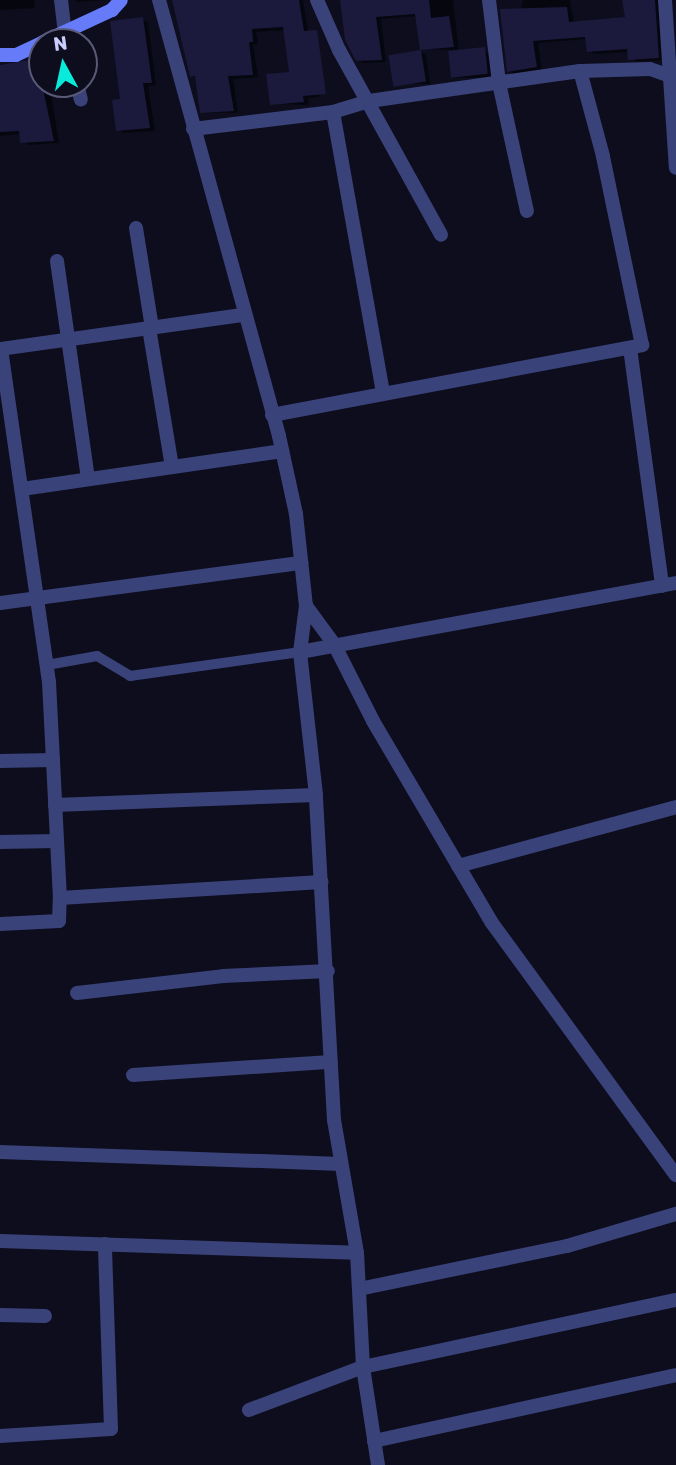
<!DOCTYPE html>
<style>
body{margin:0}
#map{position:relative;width:676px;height:1465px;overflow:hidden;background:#0d0d1d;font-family:Rubik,sans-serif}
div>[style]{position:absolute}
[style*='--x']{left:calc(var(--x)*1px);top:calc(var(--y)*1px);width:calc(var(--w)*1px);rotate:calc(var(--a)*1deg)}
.shadow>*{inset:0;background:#0007}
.building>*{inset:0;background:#1b1a3d;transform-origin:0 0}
.lane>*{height:10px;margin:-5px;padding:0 5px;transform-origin:5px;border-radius:5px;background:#3a427a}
.street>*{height:14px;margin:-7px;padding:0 7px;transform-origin:7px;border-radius:7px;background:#3a427a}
.secondary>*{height:14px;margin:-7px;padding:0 7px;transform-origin:7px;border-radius:7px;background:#667bf8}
span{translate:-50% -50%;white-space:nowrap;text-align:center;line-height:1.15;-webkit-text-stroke:7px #0d0d1d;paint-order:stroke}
.north{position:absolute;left:28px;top:28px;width:70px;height:70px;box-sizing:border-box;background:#0d0d1d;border:2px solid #595a77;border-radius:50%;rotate:352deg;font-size:19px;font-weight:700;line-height:28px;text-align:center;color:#cbcefd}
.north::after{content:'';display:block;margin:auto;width:24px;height:32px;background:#0aeadb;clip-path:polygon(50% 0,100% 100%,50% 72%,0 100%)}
</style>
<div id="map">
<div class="shadow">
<div style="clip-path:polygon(0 0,34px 0,35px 8px,0 10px)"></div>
<div style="clip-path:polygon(75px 0,104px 0,78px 2px)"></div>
<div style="clip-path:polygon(172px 0,303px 0,319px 97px,308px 98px,309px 105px,272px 104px,291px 74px,285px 30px,256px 32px,258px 44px,253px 45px,258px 77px,233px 79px,238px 113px,202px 112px,197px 79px,192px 76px)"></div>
<div style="clip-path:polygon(342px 0,453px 0,459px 52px,490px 52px,493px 77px,453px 78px,450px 50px,422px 49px,417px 16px,381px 19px,386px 62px,363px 63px,358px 60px)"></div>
<div style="clip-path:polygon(523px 0,570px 0,574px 24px,627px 19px,624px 0,664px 0,664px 60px,636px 62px,629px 52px,594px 54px,588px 51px,587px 39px,538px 43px,542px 70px,514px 74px,509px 71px)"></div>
<div style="clip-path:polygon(142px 19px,148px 22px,156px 85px,148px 86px,155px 131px,123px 133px,118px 129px)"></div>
<div style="clip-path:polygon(421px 52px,426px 55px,430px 84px,394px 83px)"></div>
<div style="clip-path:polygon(42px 60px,42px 84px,65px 84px,66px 91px,51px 92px,59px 143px,27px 145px,21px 134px,0 136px,0 65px)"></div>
</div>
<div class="building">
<div style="clip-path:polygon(172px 0,299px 0,304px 31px,317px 30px,326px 94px,303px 96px,304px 102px,270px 105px,266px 74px,289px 72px,283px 27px,252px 29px,253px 42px,249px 42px,253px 75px,228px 76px,234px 111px,200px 113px,195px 76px,190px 77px)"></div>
<div style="clip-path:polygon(340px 0,429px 0,431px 18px,449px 16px,454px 47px,420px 50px,415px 14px,376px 17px,382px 60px,356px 61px,345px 40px)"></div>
<div style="clip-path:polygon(622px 0,655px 0,659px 58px,628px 60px,627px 49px,587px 52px,585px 37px,533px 41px,537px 67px,507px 72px,500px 9px,567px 7px,569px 22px,625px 17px)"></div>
<div style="clip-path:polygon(143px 17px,152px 83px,143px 83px,150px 128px,116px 131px,112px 100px,120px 99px,110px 21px)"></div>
<div style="left:485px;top:47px;width:27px;height:37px;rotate:84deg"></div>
<div style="left:421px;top:50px;width:32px;height:33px;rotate:81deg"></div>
<div style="clip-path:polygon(42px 58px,42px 84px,54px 141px,20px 143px,19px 131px,0 132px,0 65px)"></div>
</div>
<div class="lane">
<div style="--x:47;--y:665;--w:51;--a:-10.2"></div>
<div style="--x:97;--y:656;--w:39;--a:31"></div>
<div style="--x:130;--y:676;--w:172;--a:-8"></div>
</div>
<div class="street">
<div style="--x:61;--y:0;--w:42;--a:83.2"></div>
<div style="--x:159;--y:0;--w:452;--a:74.6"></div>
<div style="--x:279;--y:436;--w:80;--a:77.7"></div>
<div style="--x:296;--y:514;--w:93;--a:83.8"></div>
<div style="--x:306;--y:606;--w:47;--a:53.6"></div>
<div style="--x:334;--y:644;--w:86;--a:63.1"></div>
<div style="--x:373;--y:721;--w:234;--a:59.5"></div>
<div style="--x:492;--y:923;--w:312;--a:53.9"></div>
<div style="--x:317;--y:0;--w:55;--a:66.3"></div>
<div style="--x:339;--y:50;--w:211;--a:61.1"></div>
<div style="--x:489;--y:0;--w:84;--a:83.1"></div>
<div style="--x:499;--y:83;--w:131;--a:77.7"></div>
<div style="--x:665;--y:0;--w:168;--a:86.3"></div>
<div style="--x:77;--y:84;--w:16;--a:76"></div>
<div style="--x:333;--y:112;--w:286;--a:79.9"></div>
<div style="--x:193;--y:129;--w:141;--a:-6.9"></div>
<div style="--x:333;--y:112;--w:38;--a:-17"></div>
<div style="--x:369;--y:101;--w:213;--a:-8.1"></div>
<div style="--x:580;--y:71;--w:70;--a:-1.6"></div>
<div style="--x:650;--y:69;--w:28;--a:19"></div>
<div style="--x:136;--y:228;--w:101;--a:80.9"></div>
<div style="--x:57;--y:261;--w:220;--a:81.9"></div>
<div style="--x:242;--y:315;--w:243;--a:172"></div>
<div style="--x:1;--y:349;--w:336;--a:81.8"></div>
<div style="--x:49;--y:682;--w:216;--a:87.1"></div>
<div style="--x:60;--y:898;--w:262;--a:-3.5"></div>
<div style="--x:149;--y:328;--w:141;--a:80.6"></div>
<div style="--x:630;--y:348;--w:240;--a:82.3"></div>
<div style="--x:272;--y:415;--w:377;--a:-10.7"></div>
<div style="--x:642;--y:345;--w:193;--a:-101.7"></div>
<div style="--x:603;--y:156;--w:88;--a:-105.1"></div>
<div style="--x:22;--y:489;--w:263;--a:-8.3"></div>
<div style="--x:0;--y:603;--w:304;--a:-7.6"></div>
<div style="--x:300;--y:652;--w:46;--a:-82.6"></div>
<div style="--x:0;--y:761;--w:53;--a:-1.1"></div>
<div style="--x:55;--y:805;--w:261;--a:-2.2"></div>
<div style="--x:0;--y:842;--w:57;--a:-1"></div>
<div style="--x:458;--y:866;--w:226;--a:-15.1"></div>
<div style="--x:0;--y:924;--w:59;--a:-2.9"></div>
<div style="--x:59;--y:921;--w:23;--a:-88"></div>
<div style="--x:77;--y:993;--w:147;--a:-6.6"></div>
<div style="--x:223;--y:976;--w:105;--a:-2.7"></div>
<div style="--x:133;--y:1075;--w:198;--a:-3.8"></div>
<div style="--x:0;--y:1152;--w:341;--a:2"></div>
<div style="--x:0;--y:1241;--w:357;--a:1.9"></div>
<div style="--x:359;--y:1289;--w:212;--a:-11.7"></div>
<div style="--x:567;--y:1246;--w:114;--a:-16.4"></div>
<div style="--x:0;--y:1315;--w:45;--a:1.3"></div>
<div style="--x:249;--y:1410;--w:122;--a:-20.7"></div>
<div style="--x:363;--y:1367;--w:320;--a:-12.1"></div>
<div style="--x:0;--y:1436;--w:111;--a:-3.6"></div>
<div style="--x:111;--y:1429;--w:185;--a:-91.9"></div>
<div style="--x:374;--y:1441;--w:309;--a:-12.3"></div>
<div style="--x:378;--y:1465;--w:99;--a:-98.7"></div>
<div style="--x:363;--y:1367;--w:114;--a:-93"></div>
<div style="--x:357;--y:1253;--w:135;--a:-99.8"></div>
<div style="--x:334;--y:1120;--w:325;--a:-93.2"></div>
<div style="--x:316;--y:795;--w:144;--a:-96.4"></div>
<div style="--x:300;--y:652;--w:382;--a:-10.4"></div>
</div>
<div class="secondary">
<div style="--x:43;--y:42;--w:76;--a:-24.9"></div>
<div style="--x:112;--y:10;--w:13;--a:-48"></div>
<div style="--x:0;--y:55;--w:16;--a:0"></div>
<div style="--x:16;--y:55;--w:29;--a:-25"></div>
</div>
<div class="north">N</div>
</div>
